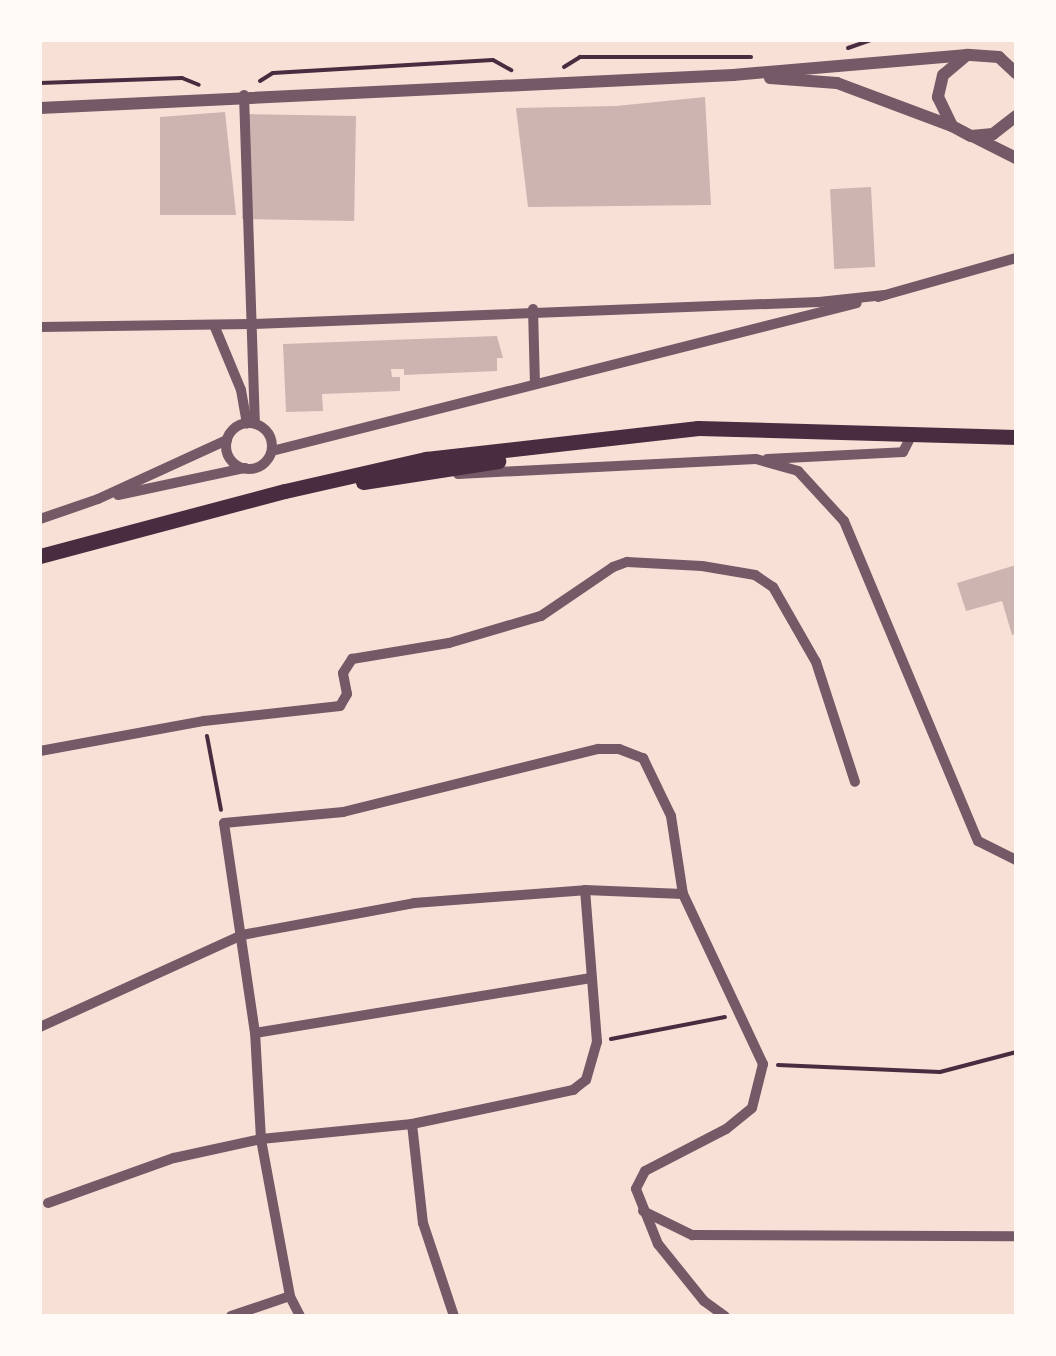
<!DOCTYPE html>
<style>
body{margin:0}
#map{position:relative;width:1056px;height:1356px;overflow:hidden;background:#f7e1d7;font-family:"Exo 2",sans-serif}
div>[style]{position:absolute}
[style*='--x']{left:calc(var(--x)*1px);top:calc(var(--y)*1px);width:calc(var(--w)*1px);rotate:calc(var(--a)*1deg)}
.building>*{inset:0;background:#ccb4b1;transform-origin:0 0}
.path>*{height:4px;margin:-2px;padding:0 2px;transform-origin:2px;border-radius:2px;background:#4a2c40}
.minor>*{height:10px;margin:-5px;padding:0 5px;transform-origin:5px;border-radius:5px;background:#755966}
.minor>.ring{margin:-5px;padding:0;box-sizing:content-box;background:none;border:10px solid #755966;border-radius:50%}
.tertiary>*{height:12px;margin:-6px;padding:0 6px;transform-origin:6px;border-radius:6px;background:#755966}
.primary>*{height:15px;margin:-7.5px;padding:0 7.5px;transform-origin:7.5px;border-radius:7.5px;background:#4a2c40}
span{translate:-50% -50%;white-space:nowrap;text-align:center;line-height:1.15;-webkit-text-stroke:8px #fffaf5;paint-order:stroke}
.frame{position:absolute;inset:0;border:42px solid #fffaf5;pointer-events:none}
</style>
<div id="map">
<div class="building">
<div style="clip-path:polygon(705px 97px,711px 205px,528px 207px,516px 108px,616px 106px)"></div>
<div style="clip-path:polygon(225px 112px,236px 215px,160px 215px,160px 117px)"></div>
<div style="left:244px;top:114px;width:112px;height:105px;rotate:1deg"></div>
<div style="left:871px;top:187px;width:80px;height:41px;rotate:87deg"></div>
<div style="clip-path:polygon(497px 336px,503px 358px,497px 358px,497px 371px,404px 375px,404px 369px,391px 369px,392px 377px,400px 377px,400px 391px,322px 394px,323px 411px,286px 412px,283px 344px)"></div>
<div style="clip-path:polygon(1016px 565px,1016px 634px,1012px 635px,1002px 601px,966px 611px,957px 583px)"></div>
</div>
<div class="path">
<div style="--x:848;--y:48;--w:24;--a:-19"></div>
<div style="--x:564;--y:67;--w:19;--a:-32"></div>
<div style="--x:580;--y:57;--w:171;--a:0"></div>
<div style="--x:260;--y:81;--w:15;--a:-32"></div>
<div style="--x:273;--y:73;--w:220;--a:-3.4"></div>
<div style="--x:493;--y:60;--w:21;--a:29"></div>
<div style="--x:40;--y:83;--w:142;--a:-2"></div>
<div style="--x:182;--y:78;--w:18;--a:22"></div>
<div style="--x:207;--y:736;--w:75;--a:79.3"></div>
<div style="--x:611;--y:1039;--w:116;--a:-10.9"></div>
<div style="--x:778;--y:1065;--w:162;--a:2.5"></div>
<div style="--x:940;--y:1072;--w:79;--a:-14.7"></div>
</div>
<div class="minor">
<div style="--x:244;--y:95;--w:329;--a:88.1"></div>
<div style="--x:878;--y:297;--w:143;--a:-15.8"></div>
<div style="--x:533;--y:309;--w:74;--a:88.5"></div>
<div style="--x:214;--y:325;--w:70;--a:67.4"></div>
<div style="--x:241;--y:390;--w:34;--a:80"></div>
<div style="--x:40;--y:327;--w:211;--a:-0.8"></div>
<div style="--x:251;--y:324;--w:568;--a:-2.22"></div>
<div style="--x:819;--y:302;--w:66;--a:-6.1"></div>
<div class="ring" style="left:226px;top:423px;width:36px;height:36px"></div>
<div style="--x:272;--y:451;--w:603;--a:-14.2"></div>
<div style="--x:767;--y:459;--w:136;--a:-2.9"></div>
<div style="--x:903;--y:452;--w:18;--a:-63"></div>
<div style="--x:458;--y:474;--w:298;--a:-2.9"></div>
<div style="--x:756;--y:459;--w:44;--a:15.9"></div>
<div style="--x:798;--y:471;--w:68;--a:47.4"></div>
<div style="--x:844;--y:521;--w:347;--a:67.3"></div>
<div style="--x:978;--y:841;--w:42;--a:26.6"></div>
<div style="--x:118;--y:495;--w:130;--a:-12"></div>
<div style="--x:40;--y:519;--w:61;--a:-19"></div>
<div style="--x:98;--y:499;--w:142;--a:-24.6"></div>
<div style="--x:40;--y:751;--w:167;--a:-10.4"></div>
<div style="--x:204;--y:721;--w:137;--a:-6.3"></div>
<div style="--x:340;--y:706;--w:14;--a:-60"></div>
<div style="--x:347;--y:694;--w:21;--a:-101"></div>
<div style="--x:343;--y:673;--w:17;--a:-57"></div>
<div style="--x:352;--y:659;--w:98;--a:-9.4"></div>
<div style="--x:449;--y:643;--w:96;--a:-16.4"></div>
<div style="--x:541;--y:616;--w:87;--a:-34.2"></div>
<div style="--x:613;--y:567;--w:15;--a:-20"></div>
<div style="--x:627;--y:562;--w:75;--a:3.1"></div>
<div style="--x:702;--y:566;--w:54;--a:9.6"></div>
<div style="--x:755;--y:575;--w:22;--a:34"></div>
<div style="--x:773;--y:587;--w:86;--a:60.2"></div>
<div style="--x:816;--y:662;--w:126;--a:72"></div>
<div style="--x:40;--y:1027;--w:222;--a:-24.5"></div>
<div style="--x:242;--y:935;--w:175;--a:-10.5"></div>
<div style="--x:414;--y:903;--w:171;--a:-4.3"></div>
<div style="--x:585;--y:890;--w:98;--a:2.3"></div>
<div style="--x:255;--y:1033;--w:339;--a:-9.3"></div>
<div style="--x:412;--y:1124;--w:100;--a:83.7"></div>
<div style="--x:423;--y:1223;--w:98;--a:71.6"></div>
<div style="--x:48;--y:1203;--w:134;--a:-19.7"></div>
<div style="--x:174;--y:1158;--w:89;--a:-12.3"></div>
<div style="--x:261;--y:1139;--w:152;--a:-5.7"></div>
<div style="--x:412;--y:1124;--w:165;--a:-11.9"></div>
<div style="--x:573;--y:1090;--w:16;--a:-38"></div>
<div style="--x:586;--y:1080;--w:40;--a:-74"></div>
<div style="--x:597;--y:1042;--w:152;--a:-94.5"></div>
<div style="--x:643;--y:1211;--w:55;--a:26.1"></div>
<div style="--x:692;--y:1235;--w:324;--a:0.2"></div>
<div style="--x:231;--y:1316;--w:62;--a:-18.7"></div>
<div style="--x:300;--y:1316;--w:22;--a:-117"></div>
<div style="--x:290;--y:1296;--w:160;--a:-100.5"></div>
<div style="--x:261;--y:1139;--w:106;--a:-93.2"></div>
<div style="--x:255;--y:1033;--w:212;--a:-98.4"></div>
<div style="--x:224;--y:823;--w:120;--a:-5.3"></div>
<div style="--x:343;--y:812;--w:263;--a:-13.9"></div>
<div style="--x:598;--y:749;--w:21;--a:0"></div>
<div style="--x:619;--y:749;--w:26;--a:21"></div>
<div style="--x:643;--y:758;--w:64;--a:64.2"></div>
<div style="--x:671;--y:816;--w:79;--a:81.3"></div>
<div style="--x:683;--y:894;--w:188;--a:64.8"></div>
<div style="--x:763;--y:1064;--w:45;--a:104"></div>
<div style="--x:752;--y:1108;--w:33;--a:141"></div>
<div style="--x:726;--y:1129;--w:91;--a:152.6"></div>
<div style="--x:645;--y:1171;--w:20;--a:117"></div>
<div style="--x:636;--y:1189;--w:59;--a:68.2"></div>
<div style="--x:658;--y:1244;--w:73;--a:51.1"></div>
<div style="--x:704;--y:1301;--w:26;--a:36"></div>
</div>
<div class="tertiary">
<div style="--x:1016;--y:73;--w:23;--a:-137"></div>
<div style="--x:999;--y:57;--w:32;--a:-176"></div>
<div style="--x:967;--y:55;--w:31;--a:140"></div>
<div style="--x:943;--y:75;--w:23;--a:103"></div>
<div style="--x:938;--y:97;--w:32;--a:64"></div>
<div style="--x:952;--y:126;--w:21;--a:28"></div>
<div style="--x:971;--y:136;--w:22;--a:-5"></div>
<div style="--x:993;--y:134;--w:29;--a:-38"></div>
<div style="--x:770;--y:78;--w:67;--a:4.3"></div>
<div style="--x:837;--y:83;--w:123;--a:20.5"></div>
<div style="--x:40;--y:108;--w:694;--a:-2.73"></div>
<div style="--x:733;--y:75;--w:235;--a:-4.9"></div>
<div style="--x:974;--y:137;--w:47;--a:26.6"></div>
</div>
<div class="primary">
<div style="--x:363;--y:482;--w:137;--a:-8.8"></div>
<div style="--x:40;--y:556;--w:253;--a:-14.9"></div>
<div style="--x:285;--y:491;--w:145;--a:-12.8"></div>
<div style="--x:426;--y:459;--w:274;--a:-6.5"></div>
<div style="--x:698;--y:428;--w:318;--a:1.6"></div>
</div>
<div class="frame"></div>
</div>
